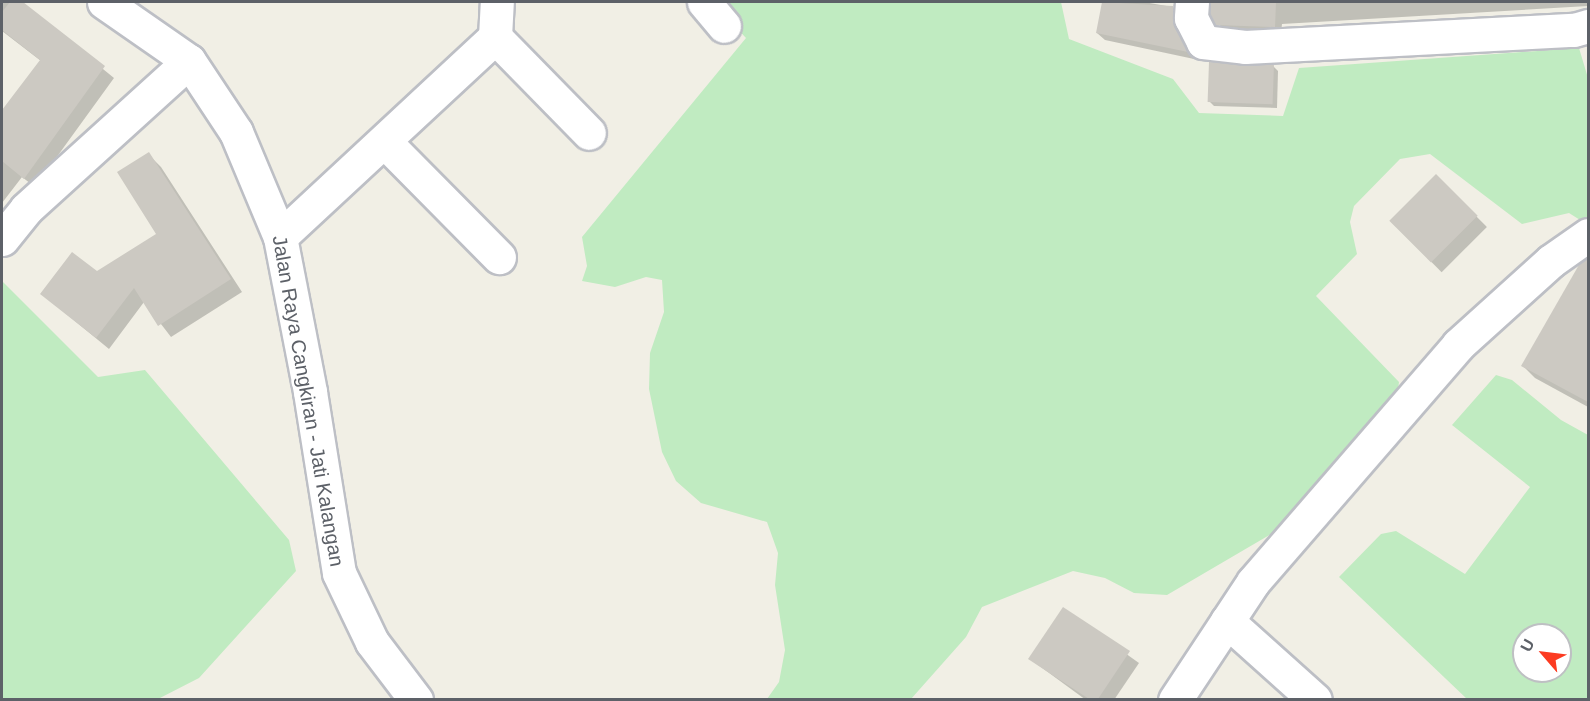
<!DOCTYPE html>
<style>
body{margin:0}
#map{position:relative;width:1590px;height:701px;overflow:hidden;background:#f1efe5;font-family:Arial,sans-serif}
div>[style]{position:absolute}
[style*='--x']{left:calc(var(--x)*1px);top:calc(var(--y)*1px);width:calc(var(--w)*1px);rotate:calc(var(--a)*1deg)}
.green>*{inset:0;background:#c0ebc1}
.shadow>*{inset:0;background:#0003;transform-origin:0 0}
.building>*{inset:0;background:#ccc9c2;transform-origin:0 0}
.roads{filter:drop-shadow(2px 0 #bdbfc5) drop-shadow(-2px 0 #bdbfc5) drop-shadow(0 2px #bdbfc5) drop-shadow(0 -2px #bdbfc5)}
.street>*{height:33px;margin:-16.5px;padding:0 16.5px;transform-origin:16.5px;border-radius:16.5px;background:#fff}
.secondary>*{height:33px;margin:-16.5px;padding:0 16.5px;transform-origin:16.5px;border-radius:16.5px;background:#fff}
span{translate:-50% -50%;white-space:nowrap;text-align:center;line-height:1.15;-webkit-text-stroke:5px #fff;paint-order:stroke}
.street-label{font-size:20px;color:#5d6168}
.frame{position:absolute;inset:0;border:3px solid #5d6168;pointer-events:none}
.north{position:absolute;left:1512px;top:623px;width:60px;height:60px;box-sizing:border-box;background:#fff;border:2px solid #bec0c3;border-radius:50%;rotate:298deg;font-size:16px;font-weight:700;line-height:24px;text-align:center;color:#5d6168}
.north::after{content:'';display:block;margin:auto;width:21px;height:27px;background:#fc3b21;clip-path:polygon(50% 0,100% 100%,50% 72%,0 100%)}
</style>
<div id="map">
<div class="green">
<div style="clip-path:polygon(712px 2px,1061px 2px,1069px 39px,1173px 79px,1199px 113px,1283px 116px,1299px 68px,1579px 48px,1588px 78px,1588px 225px,1569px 213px,1522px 224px,1430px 154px,1400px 159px,1354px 206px,1350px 222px,1357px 254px,1316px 296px,1399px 382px,1397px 397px,1283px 527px,1167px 595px,1134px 593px,1105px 578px,1073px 571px,982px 607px,966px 637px,911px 699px,767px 699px,779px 682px,785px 650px,775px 585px,778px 553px,767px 522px,701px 503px,676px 481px,662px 452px,649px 389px,650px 353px,664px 312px,662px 280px,646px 277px,615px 287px,582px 281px,587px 266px,582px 237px,746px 38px)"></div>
<div style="clip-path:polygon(2px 281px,98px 377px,145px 370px,289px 540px,296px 571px,199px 678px,158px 699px,2px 699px)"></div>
<div style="clip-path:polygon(evenodd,1496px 375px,1512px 380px,1561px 420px,1588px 435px,1588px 699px,1467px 699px,1339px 577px,1381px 534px,1396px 531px,1465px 574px,1530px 487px,1452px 425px,1496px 375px,1524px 635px,1560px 635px,1560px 671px,1524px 671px,1524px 635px)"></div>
</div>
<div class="shadow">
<div style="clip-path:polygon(2px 2px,21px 2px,114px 78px,35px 187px,22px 177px,2px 203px,2px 112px,41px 61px,2px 31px)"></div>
<div style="clip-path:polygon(1104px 2px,1144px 2px,1172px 7px,1180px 15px,1181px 35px,1194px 59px,1105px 40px,1097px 33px)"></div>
<div style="clip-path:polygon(1211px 2px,1588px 2px,1588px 6px,1282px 24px,1281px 33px,1224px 31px,1212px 14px)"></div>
<div style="clip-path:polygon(1273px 66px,1278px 71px,1277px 108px,1214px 106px,1209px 101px)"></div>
<div style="clip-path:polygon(148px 154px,161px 167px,242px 292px,171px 337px,144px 302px,109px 349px,42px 294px,97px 273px,158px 234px)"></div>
<div style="left:1436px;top:176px;width:72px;height:64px;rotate:45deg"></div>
<div style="clip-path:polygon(1578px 270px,1588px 276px,1588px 407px,1535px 378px,1523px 366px)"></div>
<div style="clip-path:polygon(1063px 609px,1139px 663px,1114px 700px,1086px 700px,1030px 659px)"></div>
</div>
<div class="building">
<div style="clip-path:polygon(10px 2px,23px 2px,105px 66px,24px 179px,2px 161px,2px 110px,40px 60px,2px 30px,2px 12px)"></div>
<div style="clip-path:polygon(1102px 2px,1173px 6px,1174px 26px,1188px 52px,1096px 33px)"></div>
<div style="clip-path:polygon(1211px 2px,1276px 2px,1275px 27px,1215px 25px,1210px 14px)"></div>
<div style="left:1209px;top:62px;width:65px;height:40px;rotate:2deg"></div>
<div style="clip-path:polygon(149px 152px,231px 279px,158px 326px,134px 288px,96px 338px,40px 294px,72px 252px,97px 271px,156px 234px,117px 172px)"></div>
<div style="left:1436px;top:174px;width:59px;height:66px;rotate:45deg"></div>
<div style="clip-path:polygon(1588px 258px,1588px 402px,1521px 366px,1580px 263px)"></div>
<div style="clip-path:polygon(1063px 607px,1130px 651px,1098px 699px,1089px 699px,1028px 659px)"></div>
</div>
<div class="roads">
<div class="street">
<div style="--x:704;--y:2;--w:31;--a:50"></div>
<div style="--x:1192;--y:2;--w:16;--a:94"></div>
<div style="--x:1191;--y:18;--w:27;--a:63"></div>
<div style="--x:1203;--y:42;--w:42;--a:6.8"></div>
<div style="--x:1245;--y:47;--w:329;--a:-3"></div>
<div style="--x:1574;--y:30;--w:15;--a:-16"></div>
<div style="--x:495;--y:37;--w:134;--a:45.6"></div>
<div style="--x:385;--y:142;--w:162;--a:45.3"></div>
<div style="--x:280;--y:237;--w:294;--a:-42.9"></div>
<div style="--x:495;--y:37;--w:35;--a:-87"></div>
<div style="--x:2;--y:239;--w:38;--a:-51"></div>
<div style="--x:26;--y:209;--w:220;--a:-42.2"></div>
<div style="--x:1227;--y:621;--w:118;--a:41.9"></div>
</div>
<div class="secondary">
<div style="--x:104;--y:2;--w:103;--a:34.8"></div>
<div style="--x:189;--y:61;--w:85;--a:56.5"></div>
<div style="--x:236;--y:132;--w:114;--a:67.3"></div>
<div style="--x:280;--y:237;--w:158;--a:79"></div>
<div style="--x:310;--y:392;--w:183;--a:80.9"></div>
<div style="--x:339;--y:573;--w:76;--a:64.4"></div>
<div style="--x:372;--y:642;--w:73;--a:52.8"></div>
<div style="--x:1175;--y:700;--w:141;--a:-56.5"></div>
<div style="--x:1253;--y:582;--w:313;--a:-49.1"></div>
<div style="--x:1458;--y:345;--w:125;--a:-42.1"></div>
<div style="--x:1551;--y:261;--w:45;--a:-35.1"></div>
</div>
</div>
<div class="street-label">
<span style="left:308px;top:401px;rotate:80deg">Jalan Raya Cangkiran - Jati Kalangan</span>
</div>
<div class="frame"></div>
<div class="north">U</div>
</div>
